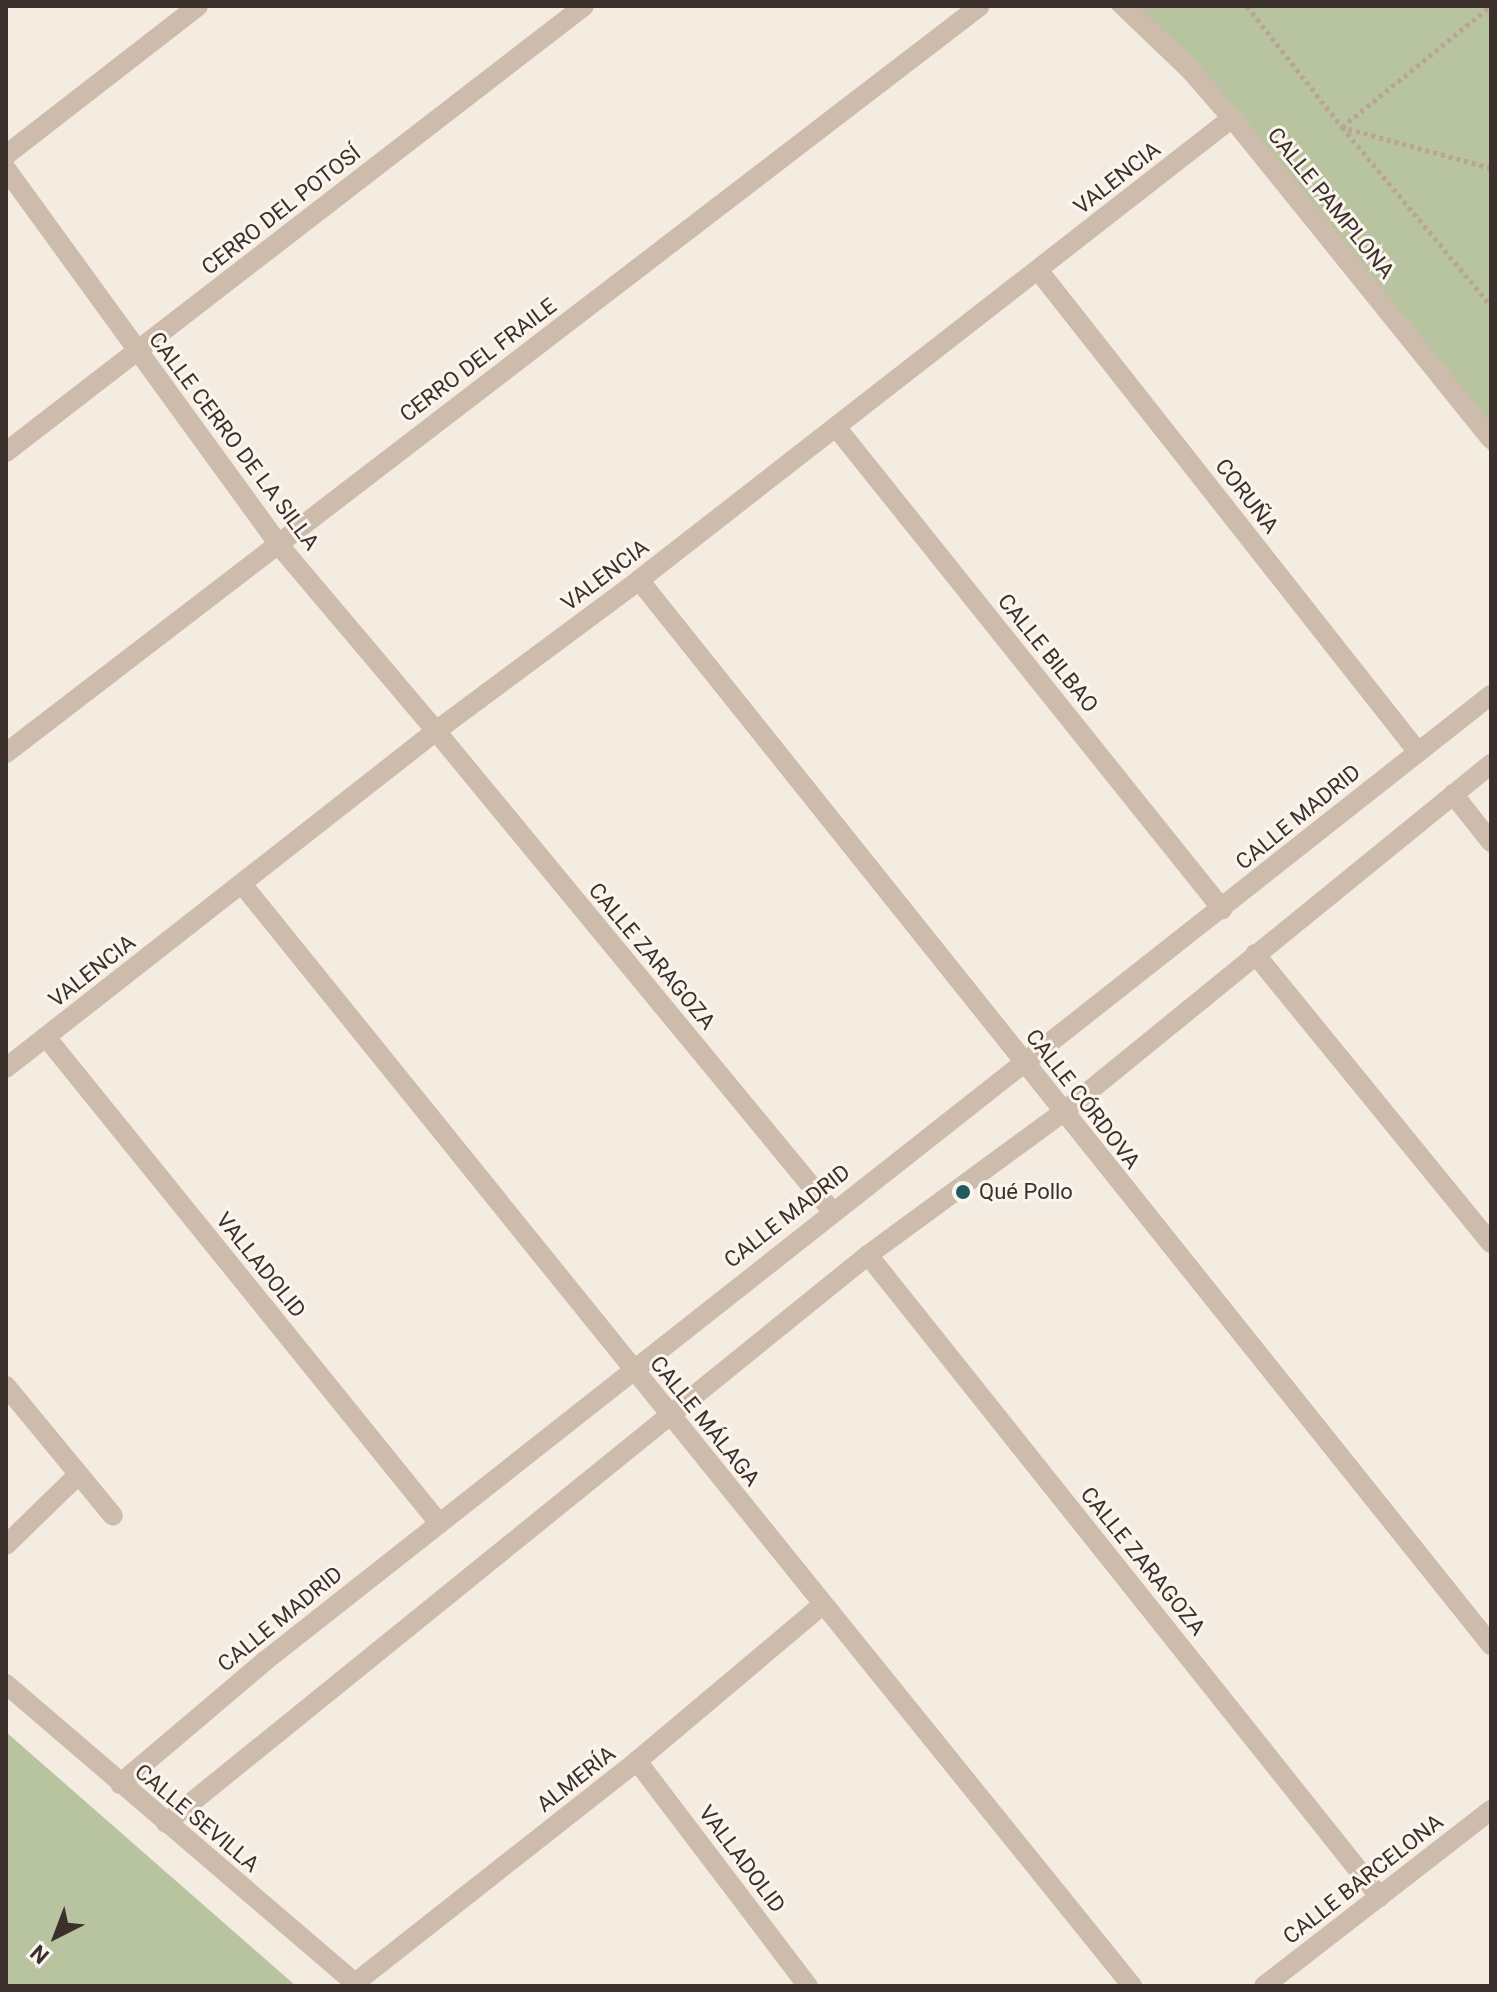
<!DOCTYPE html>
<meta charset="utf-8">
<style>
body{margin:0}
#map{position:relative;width:1497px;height:1992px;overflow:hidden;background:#f4ebe1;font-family:Roboto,sans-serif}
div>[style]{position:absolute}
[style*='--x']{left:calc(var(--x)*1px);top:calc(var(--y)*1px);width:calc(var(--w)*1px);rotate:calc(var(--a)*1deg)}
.green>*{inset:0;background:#b8c4a0}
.path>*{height:5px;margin-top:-2.5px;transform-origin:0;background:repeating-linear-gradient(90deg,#b9a596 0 4px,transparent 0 8px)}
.minor>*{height:20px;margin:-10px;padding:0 10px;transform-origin:10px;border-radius:10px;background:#cdbbac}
.tertiary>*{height:20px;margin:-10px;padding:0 10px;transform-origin:10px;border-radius:10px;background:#cdbbac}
.dots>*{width:22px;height:22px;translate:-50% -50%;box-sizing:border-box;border:4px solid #fbf5ee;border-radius:50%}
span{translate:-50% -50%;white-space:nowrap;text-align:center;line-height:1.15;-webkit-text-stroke:6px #fbf5ee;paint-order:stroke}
.street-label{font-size:22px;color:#3b302b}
.poi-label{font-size:22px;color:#3b302b}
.left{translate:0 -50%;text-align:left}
.frame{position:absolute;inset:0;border:8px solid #3b302b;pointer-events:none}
.north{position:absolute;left:16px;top:1896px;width:80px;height:80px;-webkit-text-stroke:6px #fbf5ee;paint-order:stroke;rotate:222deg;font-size:22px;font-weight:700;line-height:32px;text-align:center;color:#3b302b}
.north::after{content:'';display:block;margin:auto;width:28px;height:36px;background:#3b302b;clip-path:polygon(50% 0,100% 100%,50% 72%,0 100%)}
</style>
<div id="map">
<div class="green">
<div style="clip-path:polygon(1109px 6px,1491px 6px,1491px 453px,1207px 100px)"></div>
<div style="clip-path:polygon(6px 1732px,296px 1986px,6px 1986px)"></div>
</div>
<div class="path">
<div style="--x:1247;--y:6;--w:154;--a:51.9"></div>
<div style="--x:1342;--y:127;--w:192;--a:-39.1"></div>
<div style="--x:1491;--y:168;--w:155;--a:-164.6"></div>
<div style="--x:1342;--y:127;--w:233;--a:50.2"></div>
</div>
<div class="minor">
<div style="--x:6;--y:155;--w:243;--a:-37.8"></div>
<div style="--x:1038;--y:270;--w:614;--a:51.75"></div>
<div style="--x:836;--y:427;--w:618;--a:51.31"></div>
<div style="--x:6;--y:452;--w:730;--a:-37.65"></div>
<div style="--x:639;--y:580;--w:1364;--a:51.34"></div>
<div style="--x:436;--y:731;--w:622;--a:50.48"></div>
<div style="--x:6;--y:753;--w:1227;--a:-37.49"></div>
<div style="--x:1453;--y:794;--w:61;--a:51.6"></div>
<div style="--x:242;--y:884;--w:1417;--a:51.07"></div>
<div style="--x:1255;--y:954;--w:373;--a:50.8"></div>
<div style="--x:46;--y:1037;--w:625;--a:51.04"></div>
<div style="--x:868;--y:1255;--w:821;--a:51.43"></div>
<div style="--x:6;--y:1386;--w:168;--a:50.5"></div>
<div style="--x:6;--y:1545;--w:99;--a:-44.2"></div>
<div style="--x:637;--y:1761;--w:283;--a:52.8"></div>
<div style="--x:355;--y:1983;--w:359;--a:-38.2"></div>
<div style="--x:637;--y:1761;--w:242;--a:-40.1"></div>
<div style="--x:1264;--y:1986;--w:287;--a:-37.8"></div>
</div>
<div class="tertiary">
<div style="--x:1124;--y:6;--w:84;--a:43.6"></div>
<div style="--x:1185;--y:64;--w:72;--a:49"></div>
<div style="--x:1232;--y:118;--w:412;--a:51.1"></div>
<div style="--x:6;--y:169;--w:463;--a:54"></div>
<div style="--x:278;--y:544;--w:245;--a:49.8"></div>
<div style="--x:6;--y:1068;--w:546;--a:-38.09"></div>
<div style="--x:436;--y:731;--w:253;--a:-36.6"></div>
<div style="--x:639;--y:580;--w:752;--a:-37.92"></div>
<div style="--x:6;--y:1684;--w:464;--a:40.6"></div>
<div style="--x:120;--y:1784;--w:190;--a:-40.3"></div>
<div style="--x:265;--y:1661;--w:1561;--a:-38.24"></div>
<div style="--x:166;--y:1823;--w:903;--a:-38.98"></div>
<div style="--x:868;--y:1255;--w:240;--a:-36.2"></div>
<div style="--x:1062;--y:1113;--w:553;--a:-39.13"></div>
</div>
<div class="dots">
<div style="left:963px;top:1192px;background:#1f5a5e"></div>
</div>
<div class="street-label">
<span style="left:1117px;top:178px;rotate:-38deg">VALENCIA</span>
<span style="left:1331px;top:203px;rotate:51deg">CALLE PAMPLONA</span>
<span style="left:281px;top:210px;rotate:-38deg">CERRO DEL POTOSÍ</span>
<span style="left:478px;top:360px;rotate:-37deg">CERRO DEL FRAILE</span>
<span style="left:234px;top:441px;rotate:53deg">CALLE CERRO DE LA SILLA</span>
<span style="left:1247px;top:496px;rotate:52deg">CORUÑA</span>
<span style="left:605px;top:575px;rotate:-37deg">VALENCIA</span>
<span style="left:1048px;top:653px;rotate:51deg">CALLE BILBAO</span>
<span style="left:1298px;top:817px;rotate:-39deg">CALLE MADRID</span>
<span style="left:652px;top:956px;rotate:50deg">CALLE ZARAGOZA</span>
<span style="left:92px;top:971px;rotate:-38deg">VALENCIA</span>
<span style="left:1083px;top:1099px;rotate:52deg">CALLE CÓRDOVA</span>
<span style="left:787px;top:1216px;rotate:-38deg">CALLE MADRID</span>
<span style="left:261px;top:1265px;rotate:51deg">VALLADOLID</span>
<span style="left:705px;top:1421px;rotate:51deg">CALLE MÁLAGA</span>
<span style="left:1143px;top:1561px;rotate:51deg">CALLE ZARAGOZA</span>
<span style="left:280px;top:1619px;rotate:-39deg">CALLE MADRID</span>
<span style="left:576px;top:1779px;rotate:-38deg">ALMERÍA</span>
<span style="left:197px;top:1818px;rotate:40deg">CALLE SEVILLA</span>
<span style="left:742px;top:1859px;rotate:53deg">VALLADOLID</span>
<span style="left:1363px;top:1879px;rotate:-38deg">CALLE BARCELONA</span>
</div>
<div class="poi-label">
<span class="left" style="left:979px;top:1192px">Qué Pollo</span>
</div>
<div class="frame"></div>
<div class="north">N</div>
</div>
